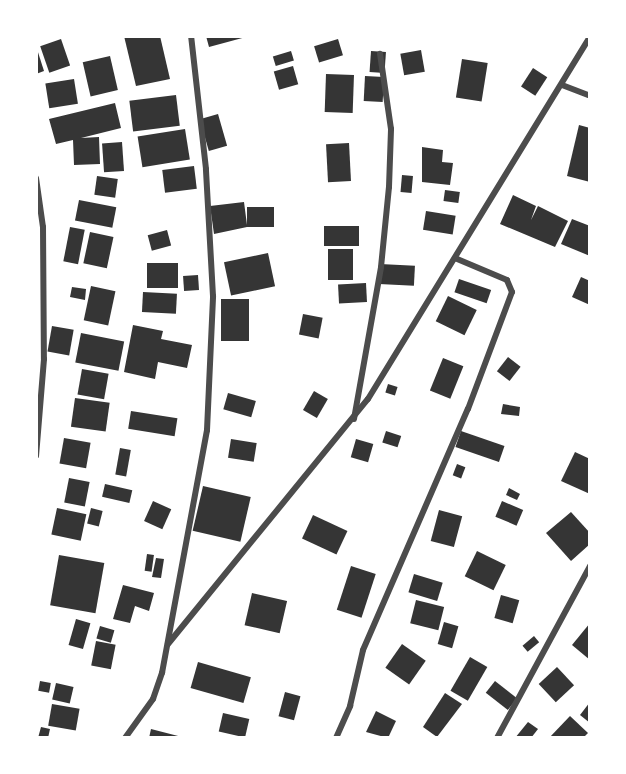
<!DOCTYPE html>
<style>
body{margin:0}
#map{position:relative;width:626px;height:774px;overflow:hidden;background:#fff;font-family:"PT Sans",sans-serif}
div>[style]{position:absolute}
[style*='--x']{left:calc(var(--x)*1px);top:calc(var(--y)*1px);width:calc(var(--w)*1px);rotate:calc(var(--a)*1deg)}
.building>*{inset:0;background:#353535;transform-origin:0 0}
.minor>*{height:6px;margin:-3px;padding:0 3px;transform-origin:3px;border-radius:3px;background:#4c4c4c}
span{translate:-50% -50%;white-space:nowrap;text-align:center;line-height:1.15;-webkit-text-stroke:6px #fff;paint-order:stroke}
.frame{position:absolute;inset:0;border:38px solid #fff;pointer-events:none}
</style>
<div id="map">
<div class="building">
<div style="clip-path:polygon(124px 36px,160px 36px,170px 79px,136px 86px)"></div>
<div style="clip-path:polygon(206px 36px,246px 36px,246px 37px,209px 47px)"></div>
<div style="left:61px;top:39px;width:28px;height:22px;rotate:71deg"></div>
<div style="left:338px;top:39px;width:17px;height:25px;rotate:73deg"></div>
<div style="clip-path:polygon(36px 46px,44px 71px,36px 74px)"></div>
<div style="left:421px;top:50px;width:22px;height:21px;rotate:80deg"></div>
<div style="left:291px;top:51px;width:10px;height:19px;rotate:73deg"></div>
<div style="left:371px;top:51px;width:15px;height:21px;rotate:4deg"></div>
<div style="left:110px;top:56px;width:35px;height:28px;rotate:77deg"></div>
<div style="left:462px;top:59px;width:26px;height:39px;rotate:9deg"></div>
<div style="left:293px;top:66px;width:19px;height:20px;rotate:74deg"></div>
<div style="left:533px;top:68px;width:17px;height:22px;rotate:33deg"></div>
<div style="left:326px;top:74px;width:28px;height:38px;rotate:2deg"></div>
<div style="left:365px;top:76px;width:19px;height:25px;rotate:3deg"></div>
<div style="left:74px;top:79px;width:25px;height:29px;rotate:81deg"></div>
<div style="left:176px;top:95px;width:31px;height:47px;rotate:83deg"></div>
<div style="clip-path:polygon(115px 103px,121px 128px,81px 138px,99px 137px,100px 164px,74px 165px,73px 140px,56px 144px,49px 119px)"></div>
<div style="left:218px;top:114px;width:33px;height:19px;rotate:74deg"></div>
<div style="clip-path:polygon(579px 125px,590px 128px,590px 182px,567px 176px)"></div>
<div style="left:185px;top:129px;width:31px;height:48px;rotate:81deg"></div>
<div style="left:122px;top:142px;width:29px;height:20px;rotate:86deg"></div>
<div style="left:349px;top:143px;width:38px;height:23px;rotate:87deg"></div>
<div style="clip-path:polygon(422px 147px,443px 150px,442px 162px,453px 163px,450px 185px,422px 182px)"></div>
<div style="left:194px;top:166px;width:23px;height:32px;rotate:83deg"></div>
<div style="left:402px;top:175px;width:11px;height:17px;rotate:5deg"></div>
<div style="left:97px;top:176px;width:21px;height:19px;rotate:8deg"></div>
<div style="left:445px;top:190px;width:15px;height:11px;rotate:8deg"></div>
<div style="clip-path:polygon(513px 195px,536px 206px,531px 220px,538px 206px,568px 221px,555px 247px,500px 224px)"></div>
<div style="left:79px;top:200px;width:38px;height:21px;rotate:11deg"></div>
<div style="clip-path:polygon(244px 202px,247px 225px,247px 207px,274px 207px,274px 227px,247px 227px,214px 234px,210px 206px)"></div>
<div style="left:426px;top:211px;width:30px;height:19px;rotate:9deg"></div>
<div style="clip-path:polygon(572px 219px,590px 226px,590px 256px,561px 244px)"></div>
<div style="left:324px;top:226px;width:35px;height:20px"></div>
<div style="left:70px;top:227px;width:15px;height:35px;rotate:11deg"></div>
<div style="left:167px;top:230px;width:16px;height:20px;rotate:75deg"></div>
<div style="left:90px;top:232px;width:24px;height:32px;rotate:12deg"></div>
<div style="left:328px;top:249px;width:25px;height:31px"></div>
<div style="left:268px;top:253px;width:34px;height:45px;rotate:78deg"></div>
<div style="left:147px;top:263px;width:31px;height:25px"></div>
<div style="left:380px;top:264px;width:35px;height:20px;rotate:3deg"></div>
<div style="left:198px;top:275px;width:15px;height:15px;rotate:86deg"></div>
<div style="clip-path:polygon(581px 277px,590px 281px,590px 305px,572px 297px)"></div>
<div style="left:459px;top:279px;width:34px;height:14px;rotate:19deg"></div>
<div style="left:366px;top:283px;width:19px;height:28px;rotate:87deg"></div>
<div style="left:91px;top:286px;width:25px;height:35px;rotate:12deg"></div>
<div style="clip-path:polygon(72px 287px,86px 289px,85px 300px,70px 297px)"></div>
<div style="left:143px;top:292px;width:34px;height:20px;rotate:3deg"></div>
<div style="left:448px;top:296px;width:32px;height:28px;rotate:26deg"></div>
<div style="left:221px;top:299px;width:28px;height:42px"></div>
<div style="left:303px;top:314px;width:20px;height:21px;rotate:11deg"></div>
<div style="clip-path:polygon(133px 325px,163px 331px,161px 339px,192px 345px,187px 368px,158px 362px,155px 379px,124px 372px)"></div>
<div style="left:52px;top:326px;width:22px;height:26px;rotate:10deg"></div>
<div style="left:81px;top:333px;width:44px;height:30px;rotate:11deg"></div>
<div style="left:508px;top:357px;width:16px;height:18px;rotate:38deg"></div>
<div style="left:443px;top:358px;width:22px;height:35px;rotate:22deg"></div>
<div style="left:82px;top:369px;width:27px;height:26px;rotate:10deg"></div>
<div style="left:388px;top:384px;width:10px;height:9px;rotate:17deg"></div>
<div style="left:314px;top:391px;width:16px;height:22px;rotate:30deg"></div>
<div style="left:228px;top:393px;width:29px;height:17px;rotate:16deg"></div>
<div style="left:75px;top:398px;width:35px;height:29px;rotate:8deg"></div>
<div style="clip-path:polygon(503px 404px,520px 407px,519px 416px,501px 414px)"></div>
<div style="left:131px;top:411px;width:47px;height:18px;rotate:9deg"></div>
<div style="left:386px;top:431px;width:16px;height:12px;rotate:18deg"></div>
<div style="left:461px;top:431px;width:46px;height:17px;rotate:19deg"></div>
<div style="left:64px;top:438px;width:27px;height:26px;rotate:10deg"></div>
<div style="left:231px;top:439px;width:26px;height:19px;rotate:9deg"></div>
<div style="left:356px;top:439px;width:18px;height:19px;rotate:16deg"></div>
<div style="left:120px;top:448px;width:11px;height:27px;rotate:10deg"></div>
<div style="clip-path:polygon(575px 452px,590px 459px,590px 494px,561px 481px)"></div>
<div style="left:457px;top:464px;width:9px;height:12px;rotate:21deg"></div>
<div style="left:69px;top:478px;width:21px;height:25px;rotate:11deg"></div>
<div style="left:105px;top:484px;width:28px;height:13px;rotate:13deg"></div>
<div style="left:203px;top:486px;width:49px;height:46px;rotate:13deg"></div>
<div style="clip-path:polygon(509px 488px,520px 494px,517px 500px,506px 495px)"></div>
<div style="left:153px;top:501px;width:20px;height:22px;rotate:24deg"></div>
<div style="left:502px;top:501px;width:23px;height:17px;rotate:23deg"></div>
<div style="left:57px;top:508px;width:30px;height:27px;rotate:12deg"></div>
<div style="left:91px;top:508px;width:12px;height:16px;rotate:14deg"></div>
<div style="left:439px;top:510px;width:24px;height:32px;rotate:15deg"></div>
<div style="clip-path:polygon(571px 512px,590px 533px,590px 544px,571px 561px,546px 533px)"></div>
<div style="left:313px;top:515px;width:38px;height:26px;rotate:25deg"></div>
<div style="left:477px;top:551px;width:32px;height:28px;rotate:26deg"></div>
<div style="left:147px;top:554px;width:7px;height:17px;rotate:8deg"></div>
<div style="left:59px;top:555px;width:46px;height:51px;rotate:10deg"></div>
<div style="clip-path:polygon(156px 558px,164px 559px,161px 578px,152px 577px)"></div>
<div style="left:351px;top:566px;width:26px;height:46px;rotate:18deg"></div>
<div style="left:414px;top:574px;width:30px;height:19px;rotate:17deg"></div>
<div style="clip-path:polygon(123px 585px,154px 593px,149px 611px,135px 606px,130px 623px,113px 619px)"></div>
<div style="left:252px;top:593px;width:36px;height:33px;rotate:13deg"></div>
<div style="left:501px;top:595px;width:19px;height:24px;rotate:16deg"></div>
<div style="left:416px;top:600px;width:29px;height:24px;rotate:14deg"></div>
<div style="left:76px;top:619px;width:15px;height:27px;rotate:16deg"></div>
<div style="left:444px;top:622px;width:15px;height:23px;rotate:16deg"></div>
<div style="clip-path:polygon(590px 623px,590px 660px,572px 645px)"></div>
<div style="left:100px;top:626px;width:15px;height:13px;rotate:16deg"></div>
<div style="left:534px;top:636px;width:8px;height:15px;rotate:50deg"></div>
<div style="left:96px;top:641px;width:20px;height:25px;rotate:11deg"></div>
<div style="left:402px;top:644px;width:29px;height:29px;rotate:35deg"></div>
<div style="left:470px;top:657px;width:20px;height:39px;rotate:30deg"></div>
<div style="left:198px;top:662px;width:55px;height:27px;rotate:16deg"></div>
<div style="left:557px;top:667px;width:25px;height:25px;rotate:47deg"></div>
<div style="left:40px;top:681px;width:11px;height:10px;rotate:10deg"></div>
<div style="left:495px;top:681px;width:28px;height:15px;rotate:38deg"></div>
<div style="left:56px;top:683px;width:18px;height:17px;rotate:13deg"></div>
<div style="left:285px;top:692px;width:16px;height:25px;rotate:15deg"></div>
<div style="clip-path:polygon(445px 693px,462px 704px,437px 737px,423px 727px)"></div>
<div style="clip-path:polygon(590px 702px,590px 723px,580px 715px)"></div>
<div style="left:52px;top:704px;width:28px;height:22px;rotate:10deg"></div>
<div style="clip-path:polygon(376px 711px,396px 721px,388px 738px,366px 732px)"></div>
<div style="left:223px;top:713px;width:27px;height:19px;rotate:13deg"></div>
<div style="clip-path:polygon(570px 716px,588px 733px,583px 738px,549px 738px)"></div>
<div style="clip-path:polygon(528px 722px,538px 729px,531px 738px,515px 738px)"></div>
<div style="clip-path:polygon(41px 727px,50px 729px,48px 738px,38px 738px)"></div>
<div style="clip-path:polygon(151px 729px,182px 737px,182px 738px,149px 738px)"></div>
</div>
<div class="minor">
<div style="--x:562;--y:85;--w:30;--a:21"></div>
<div style="--x:36;--y:178;--w:49;--a:81.9"></div>
<div style="--x:43;--y:227;--w:132;--a:89.6"></div>
<div style="--x:44;--y:359;--w:97;--a:94.7"></div>
<div style="--x:354;--y:419;--w:154;--a:-79.9"></div>
<div style="--x:381;--y:267;--w:80;--a:-84.3"></div>
<div style="--x:389;--y:187;--w:58;--a:-88"></div>
<div style="--x:391;--y:129;--w:76;--a:-98.3"></div>
<div style="--x:168;--y:644;--w:316;--a:-50.8"></div>
<div style="--x:368;--y:399;--w:425;--a:-58.5"></div>
<div style="--x:125;--y:738;--w:48;--a:-54.3"></div>
<div style="--x:153;--y:699;--w:28;--a:-71"></div>
<div style="--x:162;--y:673;--w:247;--a:-79.5"></div>
<div style="--x:207;--y:430;--w:134;--a:-87.4"></div>
<div style="--x:213;--y:296;--w:127;--a:-93.2"></div>
<div style="--x:206;--y:169;--w:134;--a:-96.4"></div>
<div style="--x:336;--y:738;--w:35;--a:-66"></div>
<div style="--x:350;--y:706;--w:57;--a:-76.9"></div>
<div style="--x:363;--y:650;--w:263;--a:-66.5"></div>
<div style="--x:468;--y:409;--w:125;--a:-69.4"></div>
<div style="--x:512;--y:292;--w:13;--a:-113"></div>
<div style="--x:507;--y:280;--w:56;--a:-157.1"></div>
<div style="--x:497;--y:738;--w:196;--a:-61.6"></div>
</div>
<div class="frame"></div>
</div>
